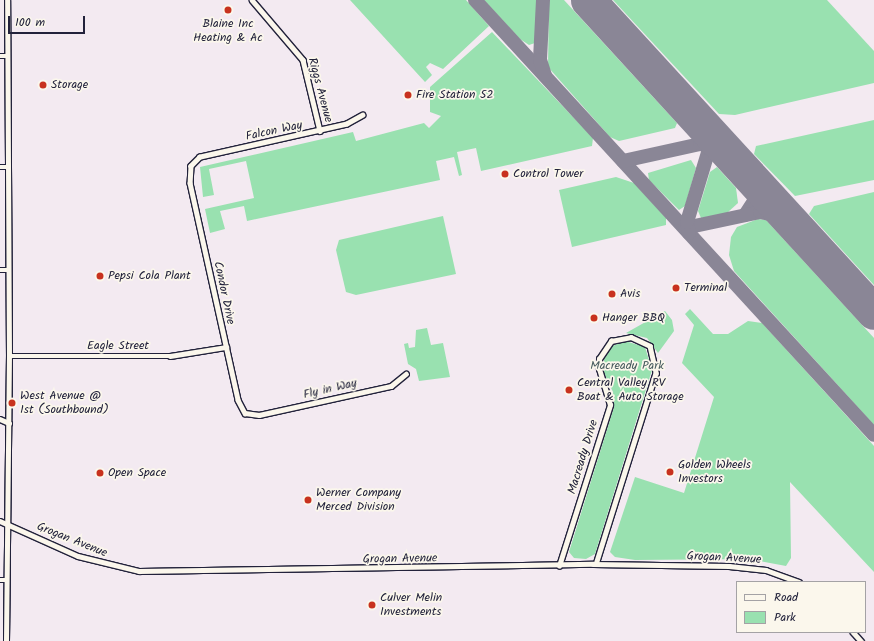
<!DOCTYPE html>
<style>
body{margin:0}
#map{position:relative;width:874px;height:641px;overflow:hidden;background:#f3eaf1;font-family:Kalam,sans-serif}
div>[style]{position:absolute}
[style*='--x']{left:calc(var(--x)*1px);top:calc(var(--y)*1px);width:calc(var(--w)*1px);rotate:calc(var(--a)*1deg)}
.green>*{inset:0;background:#99e1b0}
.taxiway>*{height:14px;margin:-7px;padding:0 7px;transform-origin:7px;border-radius:7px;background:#8a8696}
.runway>*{height:35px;margin:-17.5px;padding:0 17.5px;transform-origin:17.5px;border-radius:17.5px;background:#8a8696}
.roads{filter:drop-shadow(1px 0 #22223b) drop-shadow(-1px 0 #22223b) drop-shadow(0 1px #22223b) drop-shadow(0 -1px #22223b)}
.street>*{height:4.5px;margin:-2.25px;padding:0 2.25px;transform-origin:2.25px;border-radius:2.25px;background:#fbf7ec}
.dots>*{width:11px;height:11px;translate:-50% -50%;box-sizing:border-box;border:2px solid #fbf7ec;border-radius:50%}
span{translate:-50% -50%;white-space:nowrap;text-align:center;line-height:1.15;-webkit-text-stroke:3.5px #fbf7ec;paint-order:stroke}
.poi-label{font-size:12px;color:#22223b}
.left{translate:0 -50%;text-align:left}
.street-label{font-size:12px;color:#22223b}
.park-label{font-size:12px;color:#465b5e}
.legend{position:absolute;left:736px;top:581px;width:130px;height:52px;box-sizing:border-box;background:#fbf7ec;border:1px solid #a4a2a5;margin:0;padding:5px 7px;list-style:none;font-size:12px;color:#22223b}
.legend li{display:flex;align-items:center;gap:8px;height:20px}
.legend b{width:20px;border:1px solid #a4a2a5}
.scale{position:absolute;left:8px;top:16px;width:77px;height:18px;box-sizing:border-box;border:2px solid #22223b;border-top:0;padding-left:5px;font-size:12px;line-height:14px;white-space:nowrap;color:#22223b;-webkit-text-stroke:3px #fbf7ec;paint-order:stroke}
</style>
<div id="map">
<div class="green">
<div style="clip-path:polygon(350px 0,466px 0,489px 26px,443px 69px,430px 63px,426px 67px,432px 75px,425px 82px)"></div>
<div style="clip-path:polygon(484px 0,537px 0,535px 43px,529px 45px,520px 39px)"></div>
<div style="clip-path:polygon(549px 0,564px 0,677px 123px,675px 128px,619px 141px,610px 137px,548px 67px)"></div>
<div style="clip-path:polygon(613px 0,827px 0,874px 51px,874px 83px,735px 115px,719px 114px)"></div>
<div style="clip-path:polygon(492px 32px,593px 138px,592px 146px,481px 171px,476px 148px,457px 152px,462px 175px,459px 176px,454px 157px,436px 161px,440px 180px,247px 221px,244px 206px,220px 211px,225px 229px,210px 233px,205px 209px,254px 198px,246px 161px,209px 169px,214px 195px,203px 197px,200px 167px,353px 132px,356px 141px,424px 123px,429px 128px,441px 116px,430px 112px,430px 87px)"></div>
<div style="clip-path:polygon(874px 120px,874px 180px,795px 196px,754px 154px,756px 146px)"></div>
<div style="clip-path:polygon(691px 160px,696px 168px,685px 206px,679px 210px,649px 180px,648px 173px)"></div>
<div style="clip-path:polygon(717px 167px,736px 188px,738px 203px,727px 213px,701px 218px,698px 211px,710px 172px)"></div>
<div style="clip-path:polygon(616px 177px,634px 183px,666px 218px,666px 225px,572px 247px,559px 190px)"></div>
<div style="clip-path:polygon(874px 192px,874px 285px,809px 214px,814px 206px)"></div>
<div style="clip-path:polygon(443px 216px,456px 274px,356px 295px,346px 292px,336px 250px,339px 240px)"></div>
<div style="clip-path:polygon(758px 219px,766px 220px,874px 338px,874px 425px,734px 271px,729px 255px,731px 237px,737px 227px)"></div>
<div style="clip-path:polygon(690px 309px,713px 334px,728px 334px,748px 321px,762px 323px,874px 446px,874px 572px,790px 482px,791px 558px,786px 566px,749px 559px,635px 560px,615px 557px,610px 552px,635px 477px,684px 493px,714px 397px,682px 363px,694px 325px,685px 314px)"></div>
<div style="clip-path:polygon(665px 311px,672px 320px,674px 331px,658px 353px,647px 338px,626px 333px)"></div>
<div style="clip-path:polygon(427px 328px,431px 345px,443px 343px,450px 377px,419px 381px,416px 369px,408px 364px,404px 344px,408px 343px,409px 348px,415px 347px,416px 330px)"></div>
<div style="clip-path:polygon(625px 341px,645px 347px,652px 370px,595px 554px,586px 559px,574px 558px,569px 552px,614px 407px,613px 392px,603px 371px,604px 358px,610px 347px)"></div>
</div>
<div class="taxiway">
<div style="--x:475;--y:0;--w:590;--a:47.47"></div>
<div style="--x:543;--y:0;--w:60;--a:92.9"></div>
<div style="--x:540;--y:60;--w:16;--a:72"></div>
<div style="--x:623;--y:161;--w:79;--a:-12.4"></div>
<div style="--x:700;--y:144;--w:16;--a:7"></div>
<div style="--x:716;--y:146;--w:21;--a:35"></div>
<div style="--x:745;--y:215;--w:20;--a:-57"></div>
<div style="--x:756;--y:198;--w:20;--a:-101"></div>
<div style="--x:685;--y:228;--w:77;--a:-12"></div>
<div style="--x:760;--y:212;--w:19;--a:12"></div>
<div style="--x:779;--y:216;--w:22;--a:34"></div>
<div style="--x:689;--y:233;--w:11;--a:-100"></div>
<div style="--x:687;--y:222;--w:76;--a:-73.2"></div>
<div style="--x:709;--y:149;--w:15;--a:-98"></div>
<div style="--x:707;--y:134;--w:19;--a:-122"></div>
</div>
<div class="runway">
<div style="--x:588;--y:0;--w:423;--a:47.5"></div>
</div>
<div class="roads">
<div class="street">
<div style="--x:252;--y:0;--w:79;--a:49.6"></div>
<div style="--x:303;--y:60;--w:73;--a:76.5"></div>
<div style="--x:0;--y:56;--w:7;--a:0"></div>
<div style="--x:363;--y:115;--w:18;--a:151"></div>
<div style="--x:347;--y:124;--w:151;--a:167.3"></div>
<div style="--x:200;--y:157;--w:13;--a:135"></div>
<div style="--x:191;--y:166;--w:17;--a:93"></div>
<div style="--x:190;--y:183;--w:222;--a:77.5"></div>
<div style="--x:238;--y:400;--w:15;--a:62"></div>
<div style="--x:245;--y:413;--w:14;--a:8"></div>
<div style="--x:259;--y:415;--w:135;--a:-12.4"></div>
<div style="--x:391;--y:386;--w:19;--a:-39"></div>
<div style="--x:0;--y:167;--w:8;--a:0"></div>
<div style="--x:0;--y:270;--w:9;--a:0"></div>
<div style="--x:9;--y:356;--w:161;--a:0"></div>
<div style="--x:170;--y:356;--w:57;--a:-9.1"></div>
<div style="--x:0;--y:419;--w:10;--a:24"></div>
<div style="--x:0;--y:521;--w:85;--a:24.2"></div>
<div style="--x:78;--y:556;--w:63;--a:13.8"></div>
<div style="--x:139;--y:571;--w:454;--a:-0.9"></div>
<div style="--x:593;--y:564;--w:136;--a:0.8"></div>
<div style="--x:729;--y:566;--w:37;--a:6"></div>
<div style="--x:766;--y:570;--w:35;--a:20"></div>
<div style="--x:559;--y:566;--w:169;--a:-72.4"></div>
<div style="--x:610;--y:405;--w:38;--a:-107"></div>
<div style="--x:599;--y:369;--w:10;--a:-90"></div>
<div style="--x:599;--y:359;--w:22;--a:-56"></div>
<div style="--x:611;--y:341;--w:20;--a:-11"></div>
<div style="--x:631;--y:337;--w:21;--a:25"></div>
<div style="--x:650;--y:346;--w:28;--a:77"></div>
<div style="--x:656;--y:373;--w:200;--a:107.4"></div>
<div style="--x:0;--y:580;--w:6;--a:0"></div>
<div style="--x:853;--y:632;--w:12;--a:48"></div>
<div style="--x:6;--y:641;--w:285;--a:-89.4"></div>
<div style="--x:9;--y:356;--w:356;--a:-90.3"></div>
</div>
</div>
<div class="dots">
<div style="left:228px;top:10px;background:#c8321e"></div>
<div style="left:43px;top:85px;background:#c8321e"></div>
<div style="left:408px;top:95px;background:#c8321e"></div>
<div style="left:505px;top:174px;background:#c8321e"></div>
<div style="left:100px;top:276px;background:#c8321e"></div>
<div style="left:676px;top:288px;background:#c8321e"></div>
<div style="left:612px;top:294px;background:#c8321e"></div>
<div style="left:594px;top:318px;background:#c8321e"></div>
<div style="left:569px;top:390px;background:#c8321e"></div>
<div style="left:12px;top:403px;background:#c8321e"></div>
<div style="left:670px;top:472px;background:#c8321e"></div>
<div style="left:100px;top:473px;background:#c8321e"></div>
<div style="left:308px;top:500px;background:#c8321e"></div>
<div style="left:372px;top:605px;background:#c8321e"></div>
</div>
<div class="poi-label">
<span style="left:228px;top:31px">Blaine Inc<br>Heating &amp; Ac</span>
<span class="left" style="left:51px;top:85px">Storage</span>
<span class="left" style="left:416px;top:95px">Fire Station 52</span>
<span class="left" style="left:513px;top:174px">Control Tower</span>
<span class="left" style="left:108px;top:276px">Pepsi Cola Plant</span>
<span class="left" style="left:684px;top:288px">Terminal</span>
<span class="left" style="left:620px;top:294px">Avis</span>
<span class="left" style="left:602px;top:318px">Hanger BBQ</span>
<span class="left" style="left:577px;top:390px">Central Valley RV<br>Boat &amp; Auto Storage</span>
<span class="left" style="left:20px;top:403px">West Avenue @<br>1st (Southbound)</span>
<span class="left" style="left:678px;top:472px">Golden Wheels<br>Investors</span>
<span class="left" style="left:108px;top:473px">Open Space</span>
<span class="left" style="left:316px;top:500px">Werner Company<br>Merced Division</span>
<span class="left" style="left:380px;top:605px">Culver Melin<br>Investments</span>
</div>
<div class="street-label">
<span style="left:320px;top:90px;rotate:75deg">Riggs Avenue</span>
<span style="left:274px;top:131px;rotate:-12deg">Falcon Way</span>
<span style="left:224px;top:293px;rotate:78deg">Condor Drive</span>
<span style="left:118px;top:346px">Eagle Street</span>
<span style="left:330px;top:389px;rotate:-13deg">Fly in Way</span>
<span style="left:583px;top:457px;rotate:-73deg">Macready Drive</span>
<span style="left:72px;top:540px;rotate:22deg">Grogan Avenue</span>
<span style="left:724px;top:558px;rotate:3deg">Grogan Avenue</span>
<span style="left:400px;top:559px;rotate:-1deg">Grogan Avenue</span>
</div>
<div class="park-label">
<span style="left:627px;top:366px">Macready Park</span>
</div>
<ul class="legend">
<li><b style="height:5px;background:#fbf7ec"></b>Road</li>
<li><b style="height:11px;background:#99e1b0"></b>Park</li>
</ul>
<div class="scale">100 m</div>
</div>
